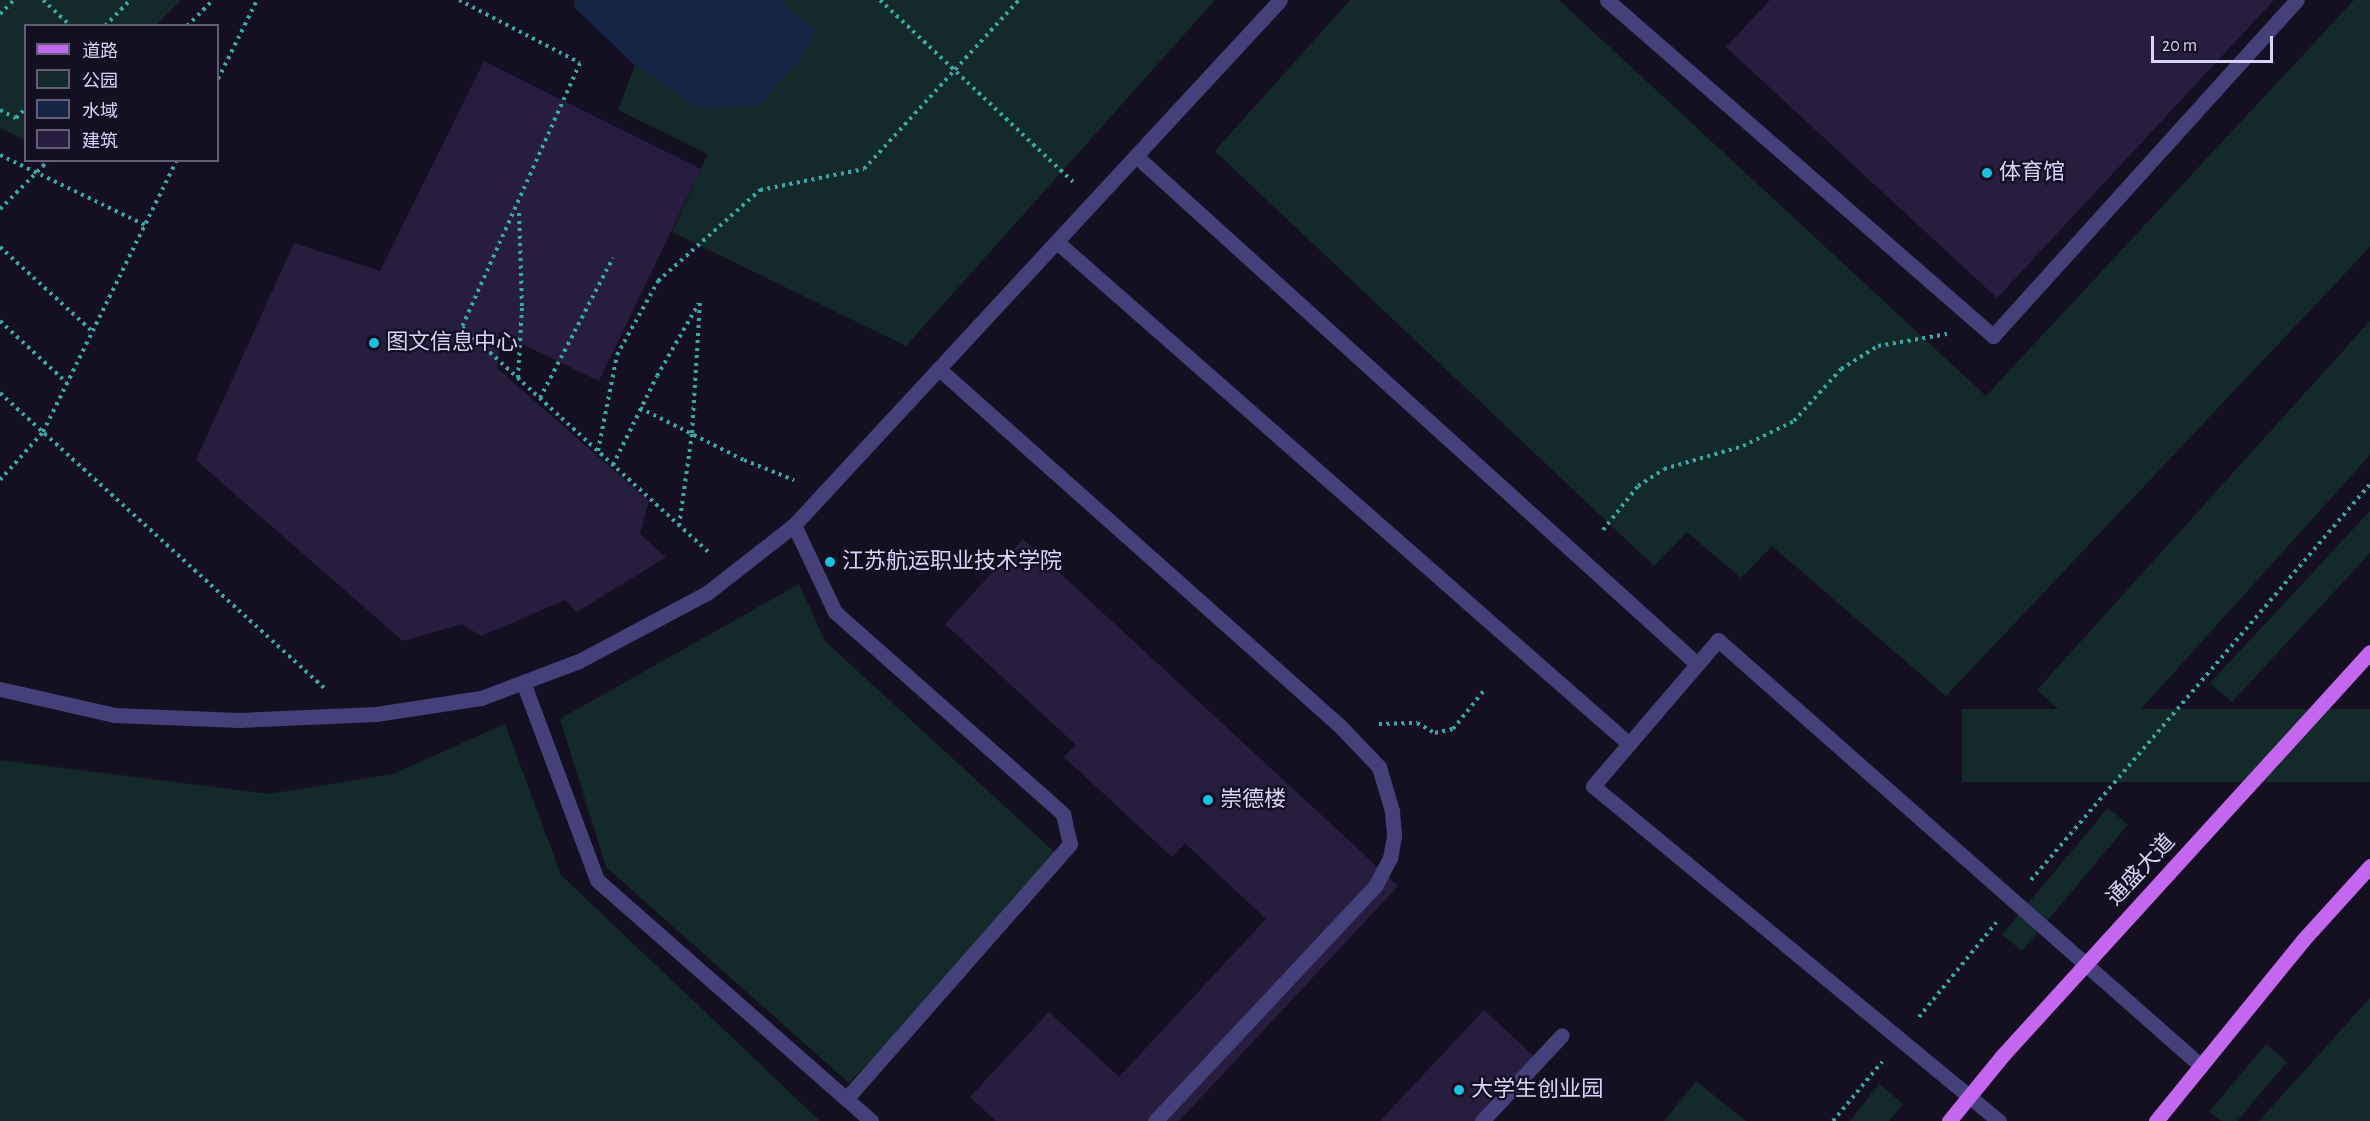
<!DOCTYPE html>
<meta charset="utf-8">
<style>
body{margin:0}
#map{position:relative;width:2370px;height:1121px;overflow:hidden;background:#141021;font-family:"Alegreya Sans","Noto Sans SC",sans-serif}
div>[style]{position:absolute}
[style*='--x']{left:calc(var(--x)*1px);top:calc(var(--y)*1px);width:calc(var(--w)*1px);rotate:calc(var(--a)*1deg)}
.green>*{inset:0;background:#13292a;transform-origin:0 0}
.water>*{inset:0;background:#152545}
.building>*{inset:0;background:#271e3f}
.path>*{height:4px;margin-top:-2px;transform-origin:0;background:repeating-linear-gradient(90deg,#3ba7a6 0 3px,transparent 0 7.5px)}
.service>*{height:15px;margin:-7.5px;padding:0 7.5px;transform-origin:7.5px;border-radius:7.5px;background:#45407a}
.minor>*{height:15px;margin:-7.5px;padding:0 7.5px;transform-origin:7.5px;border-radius:7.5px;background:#45407a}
.tertiary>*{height:15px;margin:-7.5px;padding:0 7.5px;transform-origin:7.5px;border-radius:7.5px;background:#45407a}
.primary>*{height:15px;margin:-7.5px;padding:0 7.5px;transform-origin:7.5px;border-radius:7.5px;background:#c367ee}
.dots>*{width:16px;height:16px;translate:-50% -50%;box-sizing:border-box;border:3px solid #141021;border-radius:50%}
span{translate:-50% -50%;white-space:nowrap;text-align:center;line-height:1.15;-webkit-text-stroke:4.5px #141021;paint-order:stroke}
.poi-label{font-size:22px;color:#dbd4fa}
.left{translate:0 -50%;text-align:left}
.street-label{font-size:22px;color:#dbd4fa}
.legend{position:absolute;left:24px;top:24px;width:195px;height:138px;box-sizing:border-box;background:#141021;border:2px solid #645e78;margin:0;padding:8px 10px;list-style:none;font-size:18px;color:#dbd4fa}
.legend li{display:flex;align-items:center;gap:12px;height:30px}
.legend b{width:30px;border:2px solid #645e78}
.scale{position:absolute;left:2151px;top:36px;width:122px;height:27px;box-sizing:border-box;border:3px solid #dbd4fa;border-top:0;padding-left:8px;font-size:18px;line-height:21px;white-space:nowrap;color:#dbd4fa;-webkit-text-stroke:4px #141021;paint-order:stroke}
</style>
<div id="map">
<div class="green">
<div style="clip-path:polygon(0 0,181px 0,156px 25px,26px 26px,25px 140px,0 128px)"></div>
<div style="clip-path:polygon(574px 0,1215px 0,906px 346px,672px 232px,708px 154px,618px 110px,635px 65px,575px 8px)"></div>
<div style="clip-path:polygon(1350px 0,1559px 0,1986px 396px,2354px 0,2370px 0,2370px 247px,1946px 696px,1772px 546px,1741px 578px,1687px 532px,1654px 566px,1215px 151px)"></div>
<div style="clip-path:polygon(2370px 321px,2370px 455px,2104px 750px,2037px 690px)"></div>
<div style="clip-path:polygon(2370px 511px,2370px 553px,2232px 702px,2210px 683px)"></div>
<div style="clip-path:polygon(799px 584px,825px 641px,1062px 859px,849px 1083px,606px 867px,560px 719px)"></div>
<div style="left:2370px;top:709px;width:73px;height:408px;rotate:90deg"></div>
<div style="clip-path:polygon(505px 724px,561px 875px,820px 1121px,0 1121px,0 760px,269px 794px,393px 774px)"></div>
<div style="left:2108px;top:808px;width:26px;height:165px;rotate:40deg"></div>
<div style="clip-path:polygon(2370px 998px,2370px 1121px,2259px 1121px)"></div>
<div style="clip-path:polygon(2266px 1044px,2287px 1062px,2237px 1121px,2221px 1121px,2209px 1112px)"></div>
<div style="clip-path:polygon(1696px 1081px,1746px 1121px,1664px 1121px)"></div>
<div style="clip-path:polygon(1879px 1084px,1903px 1104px,1889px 1121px,1850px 1121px)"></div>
</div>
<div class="water">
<div style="clip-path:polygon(574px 0,779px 0,815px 31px,799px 62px,758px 106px,698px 108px,635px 65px,575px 8px)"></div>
</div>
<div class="building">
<div style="clip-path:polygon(1770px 0,2274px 0,1997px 298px,1726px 47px)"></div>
<div style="clip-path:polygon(484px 61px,701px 169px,599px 381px,499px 333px,498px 369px,649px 501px,640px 534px,666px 557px,577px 612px,565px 600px,481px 636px,462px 624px,403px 641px,196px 460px,294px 243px,380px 271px)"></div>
<div style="clip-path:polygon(1023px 539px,1398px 886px,1179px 1121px,996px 1121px,970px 1097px,1049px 1012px,1119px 1077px,1266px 919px,1185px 843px,1172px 857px,1064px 757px,1076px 745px,945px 624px)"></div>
<div style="clip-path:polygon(1484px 1010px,1538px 1060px,1481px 1121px,1380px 1121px)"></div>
</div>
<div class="path">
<div style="--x:43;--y:0;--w:38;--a:43"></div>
<div style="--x:459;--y:0;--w:136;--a:27.5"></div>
<div style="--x:580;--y:63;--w:289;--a:114.1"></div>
<div style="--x:462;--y:327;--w:333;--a:42.4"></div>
<div style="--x:880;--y:0;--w:265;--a:43.3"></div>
<div style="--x:0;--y:14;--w:20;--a:-45"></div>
<div style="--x:105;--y:26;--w:36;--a:-46"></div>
<div style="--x:187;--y:26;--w:37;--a:-45"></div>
<div style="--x:218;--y:79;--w:88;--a:-63.7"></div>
<div style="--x:0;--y:110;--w:18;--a:27"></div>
<div style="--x:16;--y:118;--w:14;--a:-45"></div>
<div style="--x:0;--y:155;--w:161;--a:25.8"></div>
<div style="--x:0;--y:209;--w:69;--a:-45"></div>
<div style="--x:0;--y:247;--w:126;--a:42.4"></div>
<div style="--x:0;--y:321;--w:91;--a:42.8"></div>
<div style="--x:518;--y:378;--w:72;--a:-86.8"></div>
<div style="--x:522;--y:306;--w:97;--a:-91.8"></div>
<div style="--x:0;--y:393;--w:438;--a:42.3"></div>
<div style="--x:540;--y:398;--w:158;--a:-62.5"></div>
<div style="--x:640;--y:408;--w:116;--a:26.6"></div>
<div style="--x:744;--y:460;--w:54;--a:21.8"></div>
<div style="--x:598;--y:451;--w:98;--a:-78.8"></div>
<div style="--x:617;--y:355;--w:85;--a:-61"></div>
<div style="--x:658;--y:281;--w:137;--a:-41.7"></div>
<div style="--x:760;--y:190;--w:106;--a:-11.4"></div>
<div style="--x:864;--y:169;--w:229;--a:-47.5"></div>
<div style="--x:613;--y:465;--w:99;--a:-63.7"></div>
<div style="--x:657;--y:376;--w:84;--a:-60.1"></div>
<div style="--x:0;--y:480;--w:64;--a:-48.1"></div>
<div style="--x:43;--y:432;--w:303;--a:-63.8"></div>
<div style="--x:679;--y:526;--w:94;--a:-82"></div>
<div style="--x:692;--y:433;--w:131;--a:-86.5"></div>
<div style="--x:1603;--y:530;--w:56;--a:-51.5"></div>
<div style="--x:1638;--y:486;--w:31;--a:-33"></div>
<div style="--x:1664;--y:469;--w:82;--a:-16.2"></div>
<div style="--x:1743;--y:446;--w:57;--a:-26.1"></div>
<div style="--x:1794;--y:421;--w:70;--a:-47.9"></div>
<div style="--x:1841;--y:369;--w:44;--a:-31.9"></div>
<div style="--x:1878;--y:346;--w:70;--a:-9.9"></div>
<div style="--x:1379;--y:724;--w:38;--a:-2"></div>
<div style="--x:1417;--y:723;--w:21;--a:29"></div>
<div style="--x:1435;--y:733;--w:18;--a:-13"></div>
<div style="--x:1453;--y:729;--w:51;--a:-51.3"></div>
<div style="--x:2031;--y:880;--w:521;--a:-49.43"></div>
<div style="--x:1919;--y:1017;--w:122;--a:-50.7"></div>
<div style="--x:1833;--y:1121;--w:77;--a:-50.3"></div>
</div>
<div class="service">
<div style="--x:1607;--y:0;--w:512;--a:41.04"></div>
<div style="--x:1993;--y:336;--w:453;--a:-47.9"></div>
<div style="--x:939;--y:369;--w:537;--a:41.68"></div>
<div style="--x:1340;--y:726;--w:57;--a:46.4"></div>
<div style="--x:1379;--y:767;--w:46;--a:73.5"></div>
<div style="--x:1392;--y:811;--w:25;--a:85"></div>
<div style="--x:1394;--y:836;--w:22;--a:100"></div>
<div style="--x:1390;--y:858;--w:32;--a:118"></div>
<div style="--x:1375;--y:886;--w:322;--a:133.1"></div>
<div style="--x:794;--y:525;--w:96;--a:64.8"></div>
<div style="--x:835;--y:612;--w:305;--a:41.5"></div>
<div style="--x:1063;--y:814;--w:31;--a:77"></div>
<div style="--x:1070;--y:844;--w:339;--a:131.3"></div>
<div style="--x:523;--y:682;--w:211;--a:69.5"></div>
<div style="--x:597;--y:880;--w:365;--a:41.3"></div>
<div style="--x:1482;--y:1121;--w:117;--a:-47.1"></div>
</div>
<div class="minor">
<div style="--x:0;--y:689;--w:117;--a:12.8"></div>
<div style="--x:114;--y:715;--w:125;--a:2.3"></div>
<div style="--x:239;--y:720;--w:137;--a:-2.5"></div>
<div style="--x:376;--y:714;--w:106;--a:-8.7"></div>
<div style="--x:481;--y:698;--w:105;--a:-20.7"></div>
<div style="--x:579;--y:661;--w:145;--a:-28"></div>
<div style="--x:707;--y:593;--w:110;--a:-38"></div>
<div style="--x:794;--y:525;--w:715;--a:-47.21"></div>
</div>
<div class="tertiary">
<div style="--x:1136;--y:156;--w:757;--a:42.16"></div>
<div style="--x:1057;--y:242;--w:761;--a:41.27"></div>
<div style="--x:1999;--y:1121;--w:526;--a:-140.47"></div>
<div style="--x:1593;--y:786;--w:192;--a:-49.4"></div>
<div style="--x:1718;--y:640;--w:644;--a:41.41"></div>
</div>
<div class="primary">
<div style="--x:1949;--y:1121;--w:84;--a:-50.8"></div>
<div style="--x:2002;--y:1056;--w:546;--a:-47.67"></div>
<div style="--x:2156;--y:1121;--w:233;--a:-50.9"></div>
<div style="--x:2303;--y:940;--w:100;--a:-47.8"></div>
</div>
<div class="dots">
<div style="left:1987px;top:173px;background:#19c2e1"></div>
<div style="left:374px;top:343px;background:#19c2e1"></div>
<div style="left:830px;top:562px;background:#19c2e1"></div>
<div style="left:1208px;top:800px;background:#19c2e1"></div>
<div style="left:1459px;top:1090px;background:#19c2e1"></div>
</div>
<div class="poi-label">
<span class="left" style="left:1999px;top:173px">体育馆</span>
<span class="left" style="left:386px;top:343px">图文信息中心</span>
<span class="left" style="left:842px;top:562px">江苏航运职业技术学院</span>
<span class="left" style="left:1220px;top:800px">崇德楼</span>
<span class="left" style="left:1471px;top:1090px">大学生创业园</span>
</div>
<div class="street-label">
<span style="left:2141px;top:870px;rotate:-47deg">通盛大道</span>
</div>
<ul class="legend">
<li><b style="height:8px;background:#c367ee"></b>道路</li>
<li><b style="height:16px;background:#13292a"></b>公园</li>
<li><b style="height:16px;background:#152545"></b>水域</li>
<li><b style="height:16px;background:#271e3f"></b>建筑</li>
</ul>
<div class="scale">20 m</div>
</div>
